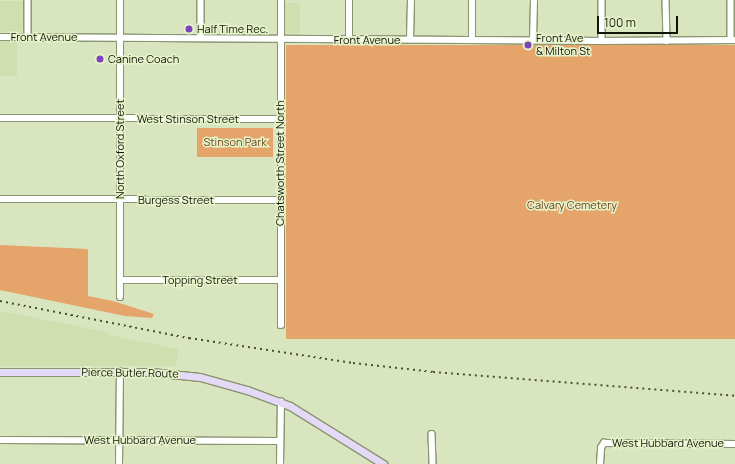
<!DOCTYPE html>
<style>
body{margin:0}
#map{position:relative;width:735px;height:464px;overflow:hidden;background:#d9e5be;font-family:Manrope,sans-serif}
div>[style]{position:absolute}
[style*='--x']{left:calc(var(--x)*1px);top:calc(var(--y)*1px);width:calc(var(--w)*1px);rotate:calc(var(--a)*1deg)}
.built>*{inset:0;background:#d0dfb0;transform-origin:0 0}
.green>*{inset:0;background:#e4a46a;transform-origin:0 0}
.roads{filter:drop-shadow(1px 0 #899570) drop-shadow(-1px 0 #899570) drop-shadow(0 1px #899570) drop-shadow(0 -1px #899570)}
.minor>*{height:5.5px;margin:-2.75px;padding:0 2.75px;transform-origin:2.75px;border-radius:2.75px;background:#fff}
.major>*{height:7px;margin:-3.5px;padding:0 3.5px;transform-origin:3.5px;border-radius:3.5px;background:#e4d9f6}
.rail>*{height:1.5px;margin-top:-0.75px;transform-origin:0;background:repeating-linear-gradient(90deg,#4a503b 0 2px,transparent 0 6px)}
.dots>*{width:11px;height:11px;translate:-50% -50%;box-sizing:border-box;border:2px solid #e6f3cb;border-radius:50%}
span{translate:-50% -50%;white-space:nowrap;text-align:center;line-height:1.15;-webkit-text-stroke:3px #e6f3cb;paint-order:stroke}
.poi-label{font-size:11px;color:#111507}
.left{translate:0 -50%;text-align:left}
.street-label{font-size:11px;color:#111507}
.park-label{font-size:11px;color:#6e441b}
.scale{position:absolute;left:597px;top:16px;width:81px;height:18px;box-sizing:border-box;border:2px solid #111507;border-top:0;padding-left:5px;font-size:12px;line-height:14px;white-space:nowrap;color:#111507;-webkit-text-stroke:3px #e6f3cb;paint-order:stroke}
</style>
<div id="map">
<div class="built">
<div style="clip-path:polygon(0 1px,25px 1px,25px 28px,21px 32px,0 32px)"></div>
<div style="clip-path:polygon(285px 3px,300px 3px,300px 33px,289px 33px,285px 30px)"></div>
<div style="left:0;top:42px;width:17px;height:34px"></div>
<div style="clip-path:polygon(0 311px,107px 332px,110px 335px,179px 349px,176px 366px,0 366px)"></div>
</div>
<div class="green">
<div style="left:286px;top:45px;width:449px;height:294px"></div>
<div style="left:197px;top:128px;width:76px;height:29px"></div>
<div style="clip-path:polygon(0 245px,88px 249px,88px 296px,113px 301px,154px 314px,152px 318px,125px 316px,0 290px)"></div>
</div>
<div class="roads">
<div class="minor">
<div style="--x:28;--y:0;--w:37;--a:90"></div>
<div style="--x:201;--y:0;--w:37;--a:90"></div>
<div style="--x:281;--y:0;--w:325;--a:90"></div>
<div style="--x:602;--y:0;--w:41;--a:90"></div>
<div style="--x:666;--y:0;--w:41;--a:88.6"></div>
<div style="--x:731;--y:0;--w:40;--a:90"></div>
<div style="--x:0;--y:37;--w:602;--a:0.38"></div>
<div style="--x:602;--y:41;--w:133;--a:-0.4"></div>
<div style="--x:349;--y:40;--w:40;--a:-90"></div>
<div style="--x:410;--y:40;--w:40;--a:-88.6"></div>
<div style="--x:472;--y:40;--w:40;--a:-90"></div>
<div style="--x:533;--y:41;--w:41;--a:-88.6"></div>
<div style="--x:0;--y:118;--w:280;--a:0.2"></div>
<div style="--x:0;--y:199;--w:280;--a:0.2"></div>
<div style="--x:120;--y:280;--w:160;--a:0"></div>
<div style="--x:120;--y:297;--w:297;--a:-90"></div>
<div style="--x:432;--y:434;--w:30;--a:88"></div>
<div style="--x:0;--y:440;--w:280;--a:0.2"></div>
<div style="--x:119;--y:464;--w:92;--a:-89.4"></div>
<div style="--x:280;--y:464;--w:62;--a:-89.1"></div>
<div style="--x:600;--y:464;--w:16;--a:-86"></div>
<div style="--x:601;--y:448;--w:6;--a:-59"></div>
<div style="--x:604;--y:443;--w:131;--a:0.4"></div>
</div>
<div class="major">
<div style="--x:0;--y:372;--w:151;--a:0"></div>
<div style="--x:151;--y:372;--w:49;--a:5.8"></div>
<div style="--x:200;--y:377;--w:49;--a:15.5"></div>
<div style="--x:247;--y:390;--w:46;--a:20.4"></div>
<div style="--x:290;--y:406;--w:110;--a:31.9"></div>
</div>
</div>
<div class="rail">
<div style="--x:0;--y:301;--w:193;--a:11.1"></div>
<div style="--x:189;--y:338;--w:166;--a:8.7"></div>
<div style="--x:353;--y:363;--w:81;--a:6.4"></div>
<div style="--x:433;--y:372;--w:303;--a:4.5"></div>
</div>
<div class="dots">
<div style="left:189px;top:29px;background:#7c44ba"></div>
<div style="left:528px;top:45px;background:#7c44ba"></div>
<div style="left:100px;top:59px;background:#7c44ba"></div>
</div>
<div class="poi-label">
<span class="left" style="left:197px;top:29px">Half Time Rec.</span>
<span class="left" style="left:536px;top:45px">Front Ave<br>&amp; Milton St</span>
<span class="left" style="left:108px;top:59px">Canine Coach</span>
</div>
<div class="street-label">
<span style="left:44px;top:37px">Front Avenue</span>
<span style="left:367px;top:40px">Front Avenue</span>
<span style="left:188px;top:119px">West Stinson Street</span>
<span style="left:120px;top:149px;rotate:-90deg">North Oxford Street</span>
<span style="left:280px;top:163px;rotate:-90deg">Chatsworth Street North</span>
<span style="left:176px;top:200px">Burgess Street</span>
<span style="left:200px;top:280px">Topping Street</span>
<span style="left:130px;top:373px;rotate:1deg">Pierce Butler Route</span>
<span style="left:140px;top:440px">West Hubbard Avenue</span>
<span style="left:668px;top:443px">West Hubbard Avenue</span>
</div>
<div class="park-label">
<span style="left:235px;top:142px">Stinson Park</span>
<span style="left:572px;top:205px">Calvary Cemetery</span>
</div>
<div class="scale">100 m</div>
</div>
